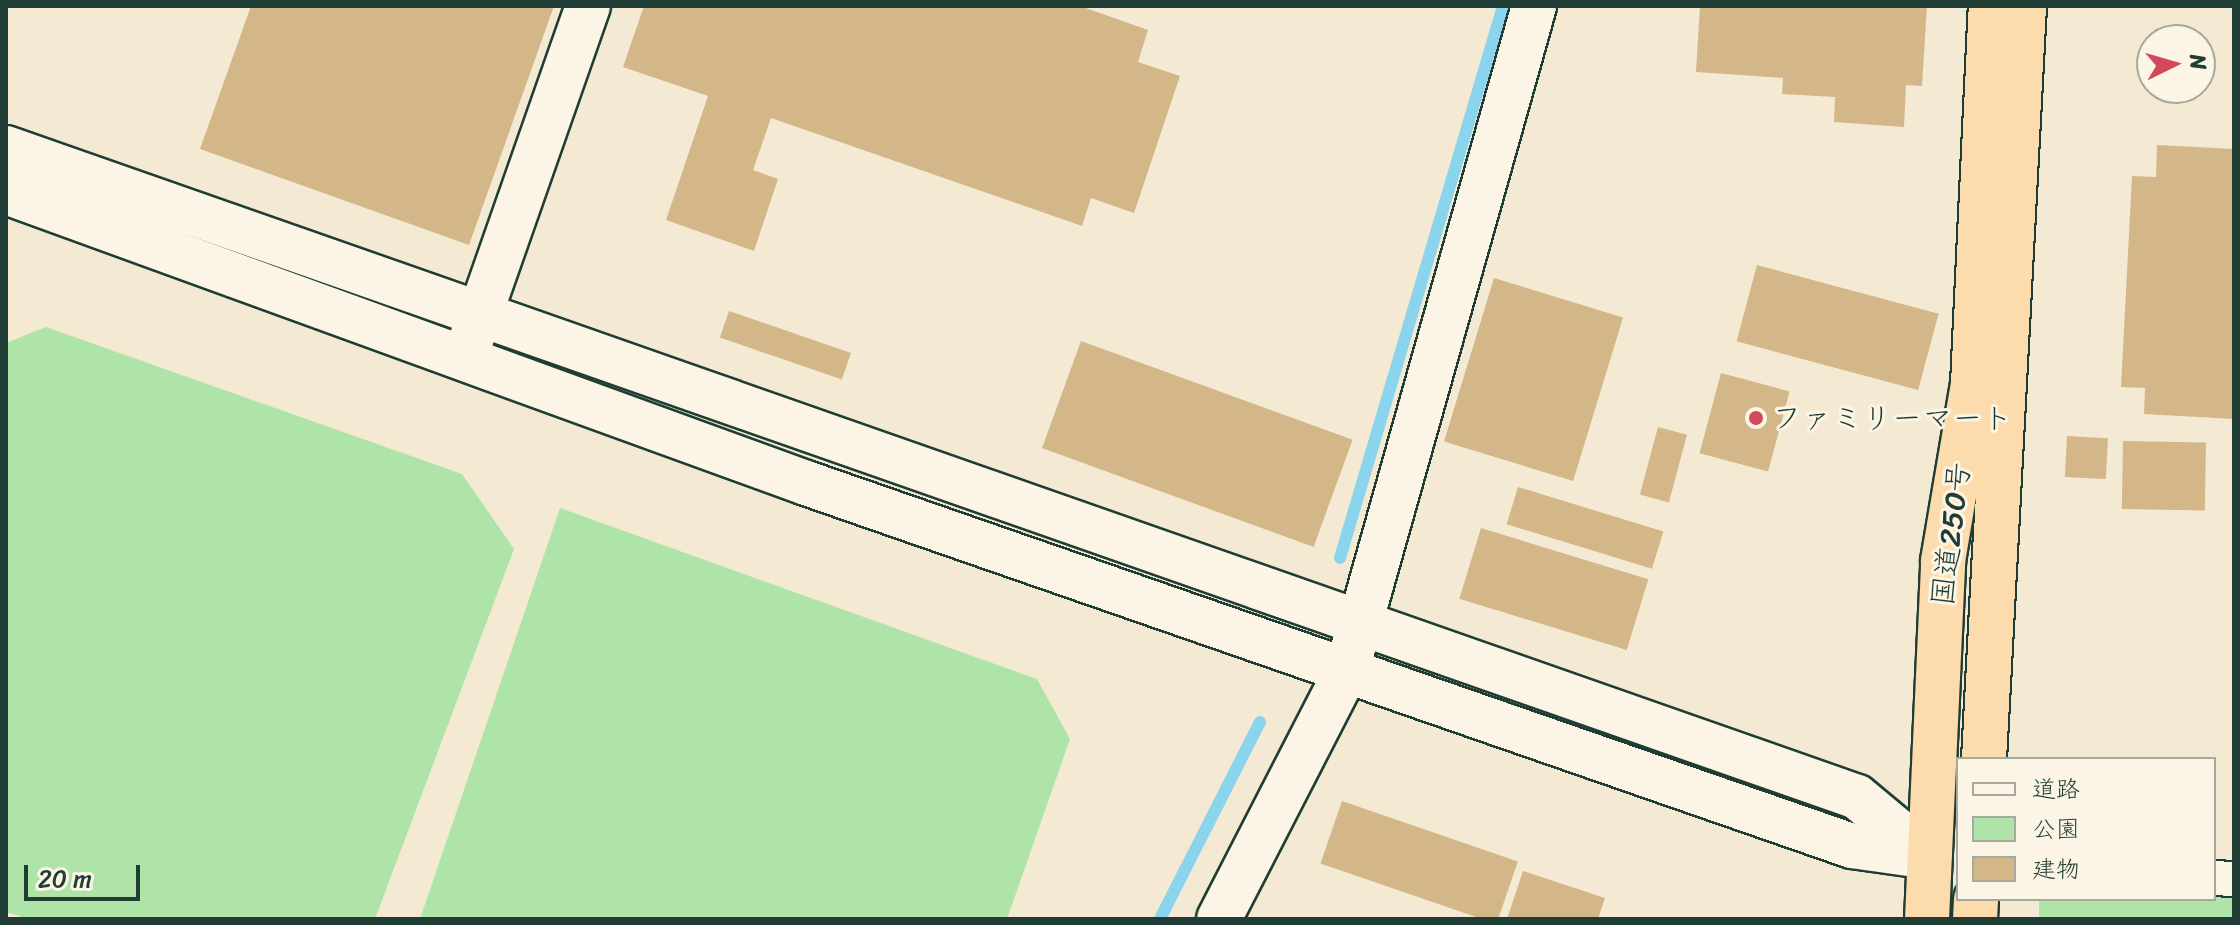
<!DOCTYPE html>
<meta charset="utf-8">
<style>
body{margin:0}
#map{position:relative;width:2240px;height:925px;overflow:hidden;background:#f4e9d3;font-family:Sriracha,"Klee One",sans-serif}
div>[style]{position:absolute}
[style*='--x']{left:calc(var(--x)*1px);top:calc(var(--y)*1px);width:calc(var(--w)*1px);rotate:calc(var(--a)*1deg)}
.green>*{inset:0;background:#aee4a7;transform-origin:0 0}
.stream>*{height:12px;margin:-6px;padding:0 6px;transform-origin:6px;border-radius:6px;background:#8bd4ed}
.building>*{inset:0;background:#d4b789;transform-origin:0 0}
.roads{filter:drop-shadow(2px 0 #1f3d34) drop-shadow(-2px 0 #1f3d34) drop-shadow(0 2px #1f3d34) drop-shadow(0 -2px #1f3d34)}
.street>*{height:34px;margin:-17px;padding:0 17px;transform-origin:17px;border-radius:17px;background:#fcf5e5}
.secondary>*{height:44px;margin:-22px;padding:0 22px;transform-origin:22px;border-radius:22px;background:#fcf5e5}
.highway>*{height:44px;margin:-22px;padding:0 22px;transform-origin:22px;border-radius:22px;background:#fcdcac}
.dots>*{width:22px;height:22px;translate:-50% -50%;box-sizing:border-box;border:4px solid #fcf5e5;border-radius:50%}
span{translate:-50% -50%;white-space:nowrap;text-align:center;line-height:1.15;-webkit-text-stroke:6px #fcf5e5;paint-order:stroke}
.poi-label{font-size:30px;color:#1f3d34}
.left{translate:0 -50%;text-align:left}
.street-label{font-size:30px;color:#1f3d34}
.frame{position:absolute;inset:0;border:8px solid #1f3d34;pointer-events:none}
.legend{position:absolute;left:1956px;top:757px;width:260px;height:144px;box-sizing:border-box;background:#fcf5e5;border:2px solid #a4ab9e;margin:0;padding:10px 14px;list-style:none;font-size:24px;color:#1f3d34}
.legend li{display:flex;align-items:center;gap:16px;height:40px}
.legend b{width:40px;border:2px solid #a4ab9e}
.north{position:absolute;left:2136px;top:24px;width:80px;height:80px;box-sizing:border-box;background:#fcf5e5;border:2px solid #a4ab9e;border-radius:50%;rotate:85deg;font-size:22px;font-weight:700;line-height:32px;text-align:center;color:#1f3d34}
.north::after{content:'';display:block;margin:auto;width:28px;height:36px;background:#d1495b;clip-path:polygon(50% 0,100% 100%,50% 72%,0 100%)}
.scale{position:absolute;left:24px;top:865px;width:116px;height:36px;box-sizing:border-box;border:4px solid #1f3d34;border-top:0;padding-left:10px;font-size:24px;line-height:28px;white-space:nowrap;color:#1f3d34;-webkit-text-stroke:6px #fcf5e5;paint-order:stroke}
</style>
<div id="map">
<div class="green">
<div style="clip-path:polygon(46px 327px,462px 474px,514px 549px,375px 919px,29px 919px,6px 912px,6px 343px)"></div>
<div style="clip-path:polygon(560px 508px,1037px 679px,1070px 739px,1007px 919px,420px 919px)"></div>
<div style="left:2234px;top:896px;width:23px;height:195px;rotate:90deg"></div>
</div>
<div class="stream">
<div style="--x:1340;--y:558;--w:576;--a:-73.55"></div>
<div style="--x:1160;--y:919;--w:221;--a:-63.1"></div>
</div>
<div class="building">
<div style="clip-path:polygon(251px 6px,554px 6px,469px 245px,200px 149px)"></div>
<div style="clip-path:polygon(644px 6px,1080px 6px,1148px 30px,1138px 62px,1180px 76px,1134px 213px,1091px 198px,1082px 226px,771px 118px,753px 170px,778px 179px,754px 251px,666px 220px,708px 96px,623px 67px)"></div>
<div style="clip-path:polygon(1700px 6px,1927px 6px,1922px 86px,1906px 85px,1904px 127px,1834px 122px,1835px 97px,1782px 94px,1783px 78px,1696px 72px)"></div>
<div style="clip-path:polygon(2157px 145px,2234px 149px,2234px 419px,2144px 414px,2145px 388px,2121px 387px,2132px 176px,2156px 177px)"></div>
<div style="left:1757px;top:265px;width:188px;height:79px;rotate:15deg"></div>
<div style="left:1494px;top:278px;width:135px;height:171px;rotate:17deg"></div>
<div style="left:729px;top:311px;width:129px;height:28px;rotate:19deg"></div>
<div style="left:1081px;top:341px;width:289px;height:114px;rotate:20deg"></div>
<div style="left:1721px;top:373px;width:71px;height:83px;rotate:15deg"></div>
<div style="left:1658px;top:427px;width:30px;height:70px;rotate:15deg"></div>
<div style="left:2067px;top:436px;width:41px;height:41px;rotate:3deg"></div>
<div style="left:2123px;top:441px;width:83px;height:68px;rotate:1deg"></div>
<div style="left:1518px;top:487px;width:152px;height:39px;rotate:17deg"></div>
<div style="left:1481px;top:528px;width:175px;height:74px;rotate:17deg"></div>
<div style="left:1342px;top:801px;width:186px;height:66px;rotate:19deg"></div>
<div style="clip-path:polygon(1523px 871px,1605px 898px,1598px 919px,1507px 919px)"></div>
</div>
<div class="roads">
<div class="street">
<div style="--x:2214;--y:878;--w:20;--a:3"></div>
</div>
<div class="secondary">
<div style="--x:6;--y:148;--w:1961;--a:19.32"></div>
<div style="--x:1857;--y:797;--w:94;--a:39.8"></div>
<div style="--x:6;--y:192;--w:851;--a:19.99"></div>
<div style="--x:806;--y:483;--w:1107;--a:19.14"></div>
<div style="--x:1852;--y:846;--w:78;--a:8.1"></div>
<div style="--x:471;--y:340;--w:354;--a:-70.7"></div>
<div style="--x:1219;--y:919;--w:280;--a:-62.8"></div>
<div style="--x:1347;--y:670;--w:690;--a:-74.27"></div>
</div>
<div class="highway">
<div style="--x:1984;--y:759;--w:754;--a:-86.96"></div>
<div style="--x:1927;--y:919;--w:358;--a:-87.4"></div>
<div style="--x:1943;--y:561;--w:180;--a:-80.4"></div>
<div style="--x:1973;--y:384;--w:378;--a:-87.3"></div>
<div style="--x:1975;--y:919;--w:20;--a:-87"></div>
</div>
</div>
<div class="dots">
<div style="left:1756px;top:418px;background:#d1495b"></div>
</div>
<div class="poi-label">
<span class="left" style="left:1772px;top:418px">ファミリーマート</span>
</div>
<div class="street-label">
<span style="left:1951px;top:534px;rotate:-83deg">国道250号</span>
</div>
<div class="frame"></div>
<ul class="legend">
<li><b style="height:10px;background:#fcf5e5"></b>道路</li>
<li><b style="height:22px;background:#aee4a7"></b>公園</li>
<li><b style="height:22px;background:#d4b789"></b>建物</li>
</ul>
<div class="north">N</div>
<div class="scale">20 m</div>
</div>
